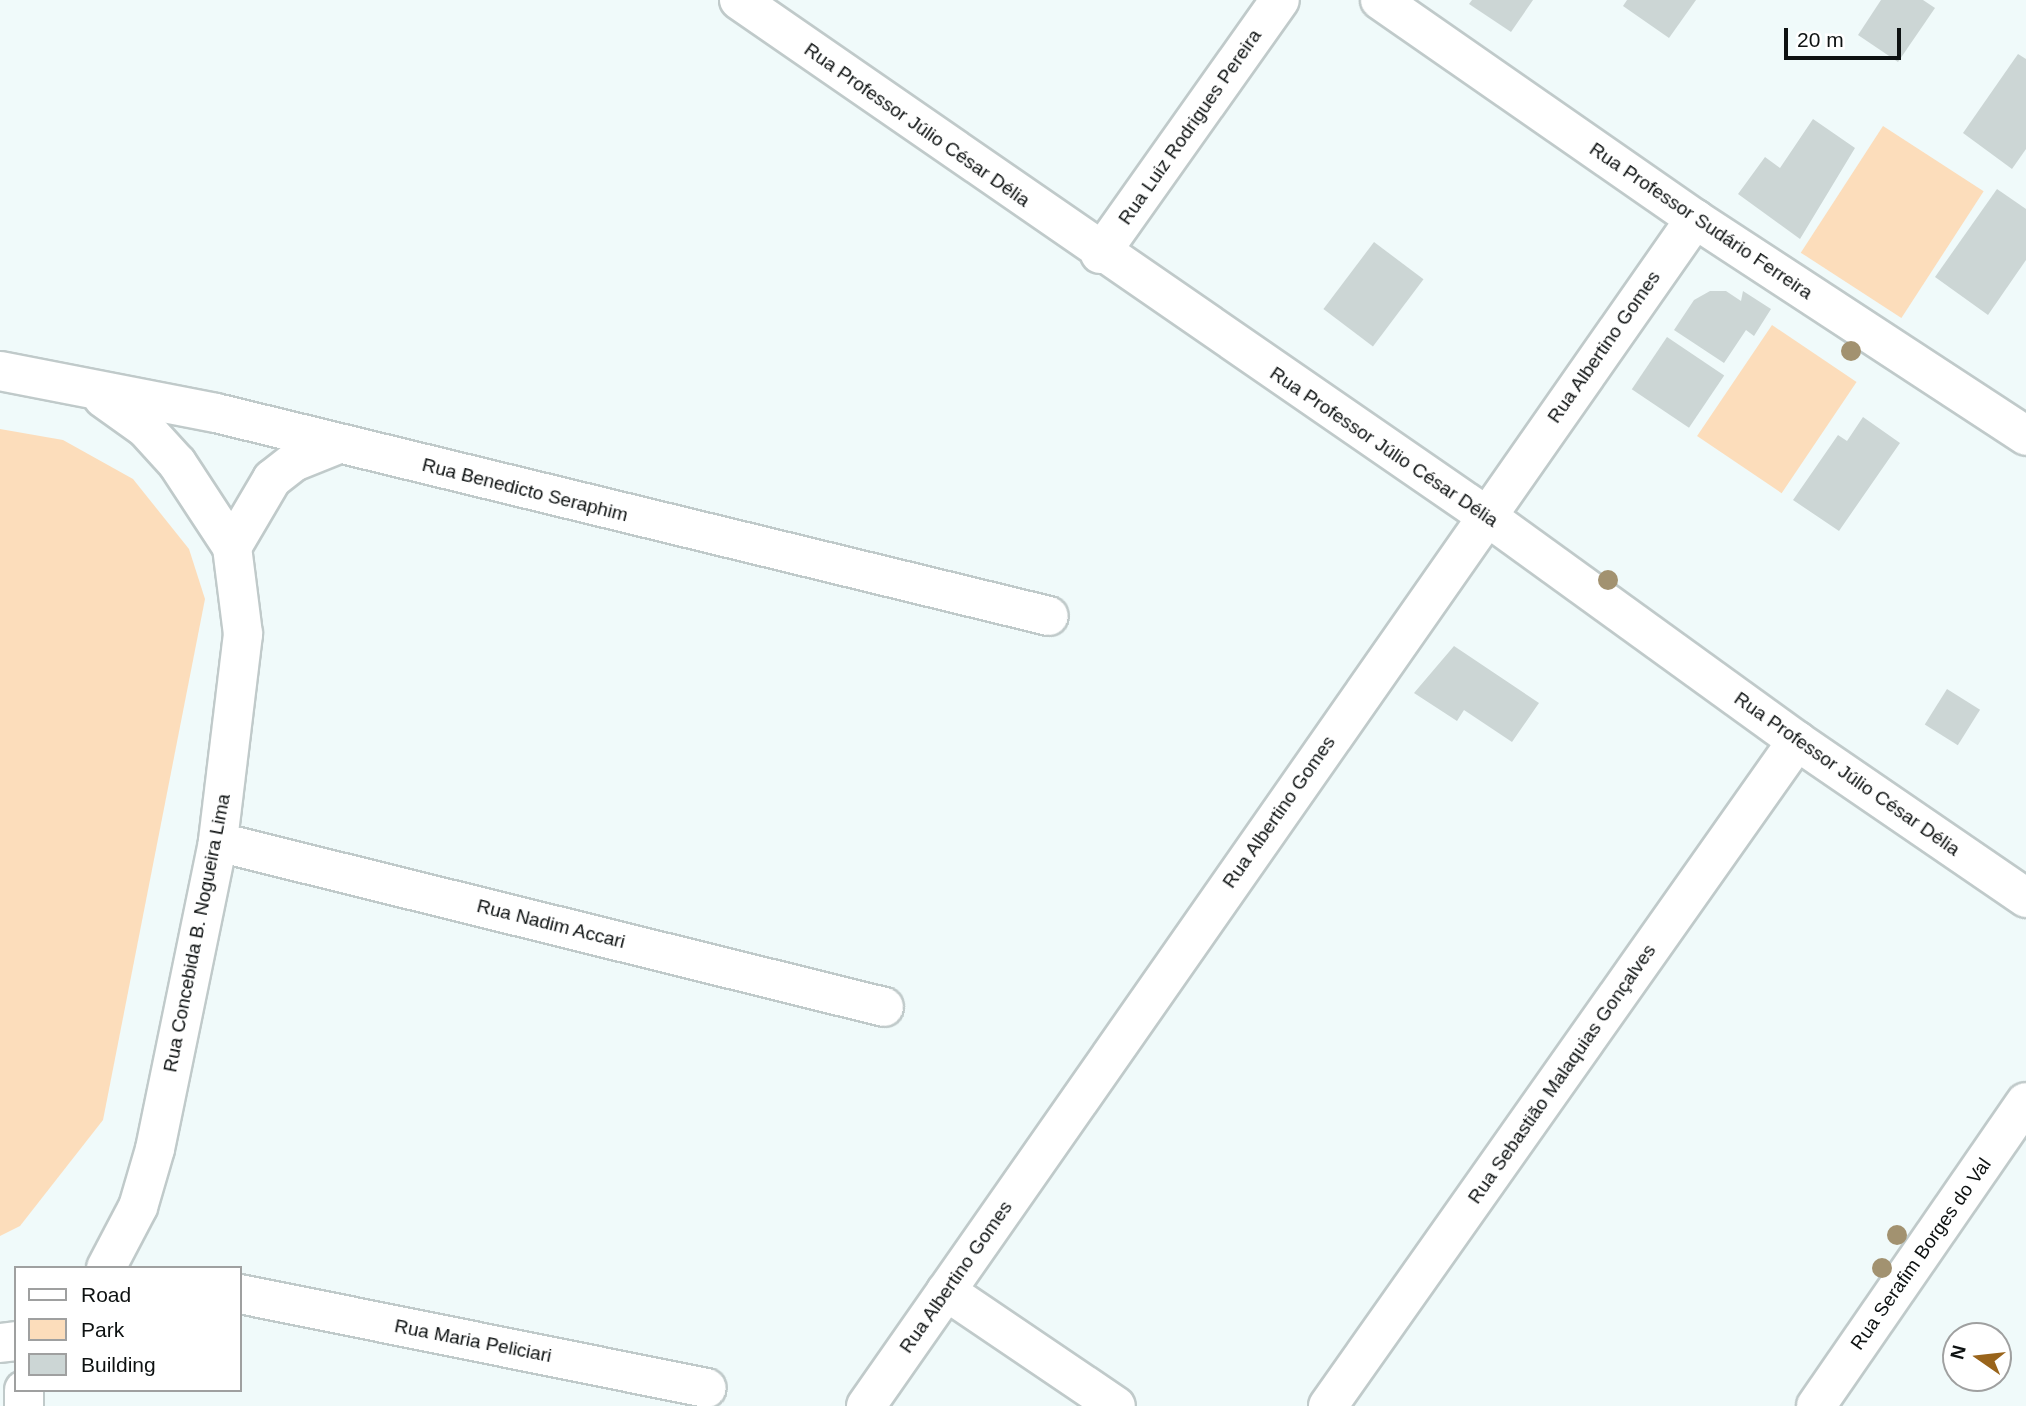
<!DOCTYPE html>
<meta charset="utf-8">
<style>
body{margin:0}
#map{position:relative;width:2026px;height:1406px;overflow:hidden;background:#f0fafa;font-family:Arial,sans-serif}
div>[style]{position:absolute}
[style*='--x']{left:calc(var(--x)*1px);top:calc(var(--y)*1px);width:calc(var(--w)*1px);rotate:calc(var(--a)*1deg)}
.green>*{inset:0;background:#fcddbb;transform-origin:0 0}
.building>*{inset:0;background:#ccd6d5;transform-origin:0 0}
.roads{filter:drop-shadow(2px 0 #c0caca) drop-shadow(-2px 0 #c0caca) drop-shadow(0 2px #c0caca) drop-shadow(0 -2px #c0caca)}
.minor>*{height:38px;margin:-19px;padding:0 19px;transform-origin:19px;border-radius:19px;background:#fff}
.trees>*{width:20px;height:20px;margin:-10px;border-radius:50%;background:#a29270}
span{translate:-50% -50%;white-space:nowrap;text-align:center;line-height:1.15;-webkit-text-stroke:5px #fff;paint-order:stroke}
.street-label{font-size:19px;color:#0e1212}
.legend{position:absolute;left:14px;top:1266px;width:228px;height:126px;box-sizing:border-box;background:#fff;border:2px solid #9fa0a0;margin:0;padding:9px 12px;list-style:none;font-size:21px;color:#0e1212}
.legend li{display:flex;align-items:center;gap:14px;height:35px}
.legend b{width:35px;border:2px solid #9fa0a0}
.north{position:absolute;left:1942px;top:1322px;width:70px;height:70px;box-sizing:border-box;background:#fff;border:2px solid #9fa0a0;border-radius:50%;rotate:284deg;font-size:19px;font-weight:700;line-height:28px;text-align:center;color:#0e1212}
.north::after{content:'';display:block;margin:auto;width:24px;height:32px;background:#99641b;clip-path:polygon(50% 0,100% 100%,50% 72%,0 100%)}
.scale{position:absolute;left:1784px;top:28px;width:117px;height:32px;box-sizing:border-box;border:4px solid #0e1212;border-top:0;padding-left:9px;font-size:21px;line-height:24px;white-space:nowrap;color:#0e1212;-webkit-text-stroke:5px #fff;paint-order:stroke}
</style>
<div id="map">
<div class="green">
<div style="left:1883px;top:126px;width:120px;height:151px;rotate:33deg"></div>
<div style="left:1772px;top:325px;width:102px;height:134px;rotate:34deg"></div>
<div style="clip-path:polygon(0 429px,63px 440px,133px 479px,189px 549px,205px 599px,103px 1120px,20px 1226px,0 1236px)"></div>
</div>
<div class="building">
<div style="clip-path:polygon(1472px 0,1533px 0,1511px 32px,1469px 4px)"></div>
<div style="clip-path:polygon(1627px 0,1696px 0,1669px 38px,1623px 6px)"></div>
<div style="clip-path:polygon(1881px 0,1923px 0,1935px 8px,1898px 62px,1858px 35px)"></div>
<div style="clip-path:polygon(2018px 54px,2026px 59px,2026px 149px,2012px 169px,1963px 133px)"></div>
<div style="clip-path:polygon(1813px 119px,1855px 148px,1800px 239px,1738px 194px,1765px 157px,1780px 168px)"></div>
<div style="clip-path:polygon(1997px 189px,2026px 209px,2026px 260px,1988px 315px,1935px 277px)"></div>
<div style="left:1374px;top:242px;width:62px;height:84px;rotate:37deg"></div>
<div style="clip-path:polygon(1710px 291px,1726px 291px,1741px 301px,1743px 291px,1771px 309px,1754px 336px,1746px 330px,1724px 363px,1674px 330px,1694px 300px)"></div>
<div style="left:1667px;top:337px;width:69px;height:63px;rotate:34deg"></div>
<div style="clip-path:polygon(1863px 417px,1900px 443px,1839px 531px,1793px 500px,1838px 435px,1847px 441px)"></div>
<div style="clip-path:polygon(1454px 646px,1539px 703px,1512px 742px,1464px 710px,1457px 721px,1414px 693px)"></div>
<div style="left:1947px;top:689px;width:39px;height:42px;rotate:32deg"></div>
</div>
<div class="roads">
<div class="minor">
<div style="--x:739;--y:0;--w:906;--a:34.62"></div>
<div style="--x:1485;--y:515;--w:385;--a:35.9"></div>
<div style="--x:1797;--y:741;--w:278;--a:34.4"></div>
<div style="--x:1380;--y:0;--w:384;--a:34.8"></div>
<div style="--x:1695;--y:219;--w:396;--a:33.2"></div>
<div style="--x:1100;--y:254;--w:311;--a:-54.7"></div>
<div style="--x:0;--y:371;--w:220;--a:11"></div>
<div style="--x:216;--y:413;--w:857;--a:13.7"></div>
<div style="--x:103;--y:398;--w:52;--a:35.5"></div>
<div style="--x:145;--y:428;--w:47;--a:47.6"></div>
<div style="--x:177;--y:463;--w:100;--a:56.8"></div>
<div style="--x:232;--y:547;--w:88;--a:82.8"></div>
<div style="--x:243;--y:634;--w:209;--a:96.9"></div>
<div style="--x:218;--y:842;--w:313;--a:101.6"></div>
<div style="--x:155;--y:1149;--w:60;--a:106.3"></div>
<div style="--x:138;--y:1207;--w:69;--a:117.7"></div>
<div style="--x:232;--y:547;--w:79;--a:-59.5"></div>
<div style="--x:272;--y:479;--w:28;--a:-38"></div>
<div style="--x:294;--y:462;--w:45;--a:-22"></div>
<div style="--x:218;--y:842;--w:686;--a:13.91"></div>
<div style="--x:946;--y:1291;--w:205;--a:34.1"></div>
<div style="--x:240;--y:1294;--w:476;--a:11.4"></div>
<div style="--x:0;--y:1343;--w:16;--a:-7"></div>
<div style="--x:24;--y:1390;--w:16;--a:90"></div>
<div style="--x:866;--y:1406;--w:1448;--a:-55.07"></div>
<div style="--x:1328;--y:1406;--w:814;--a:-54.81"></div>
<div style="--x:1816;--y:1406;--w:369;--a:-55.4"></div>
</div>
</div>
<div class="trees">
<div style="left:1851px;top:351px"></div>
<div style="left:1608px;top:580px"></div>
<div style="left:1897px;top:1235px"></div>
<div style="left:1882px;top:1268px"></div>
</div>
<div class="street-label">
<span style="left:917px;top:125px;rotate:35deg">Rua Professor Júlio César Délia</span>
<span style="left:1190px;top:127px;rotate:-55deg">Rua Luiz Rodrigues Pereira</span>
<span style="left:1701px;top:221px;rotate:34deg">Rua Professor Sudário Ferreira</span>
<span style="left:1604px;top:347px;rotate:-55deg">Rua Albertino Gomes</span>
<span style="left:1384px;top:447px;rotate:34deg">Rua Professor Júlio César Délia</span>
<span style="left:525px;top:490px;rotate:14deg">Rua Benedicto Seraphim</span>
<span style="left:1847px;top:774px;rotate:35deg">Rua Professor Júlio César Délia</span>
<span style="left:1279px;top:812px;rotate:-55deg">Rua Albertino Gomes</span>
<span style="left:551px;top:924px;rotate:14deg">Rua Nadim Accari</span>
<span style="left:197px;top:933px;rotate:-79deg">Rua Concebida B. Nogueira Lima</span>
<span style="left:1562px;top:1074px;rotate:-55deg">Rua Sebastião Malaquias Gonçalves</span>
<span style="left:1921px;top:1254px;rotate:-55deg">Rua Serafim Borges do Val</span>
<span style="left:956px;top:1277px;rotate:-55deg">Rua Albertino Gomes</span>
<span style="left:473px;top:1341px;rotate:11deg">Rua Maria Peliciari</span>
</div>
<ul class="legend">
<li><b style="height:9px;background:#fff"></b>Road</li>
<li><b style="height:19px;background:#fcddbb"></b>Park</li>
<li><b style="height:19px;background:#ccd6d5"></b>Building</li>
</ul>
<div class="north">N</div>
<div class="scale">20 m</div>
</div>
